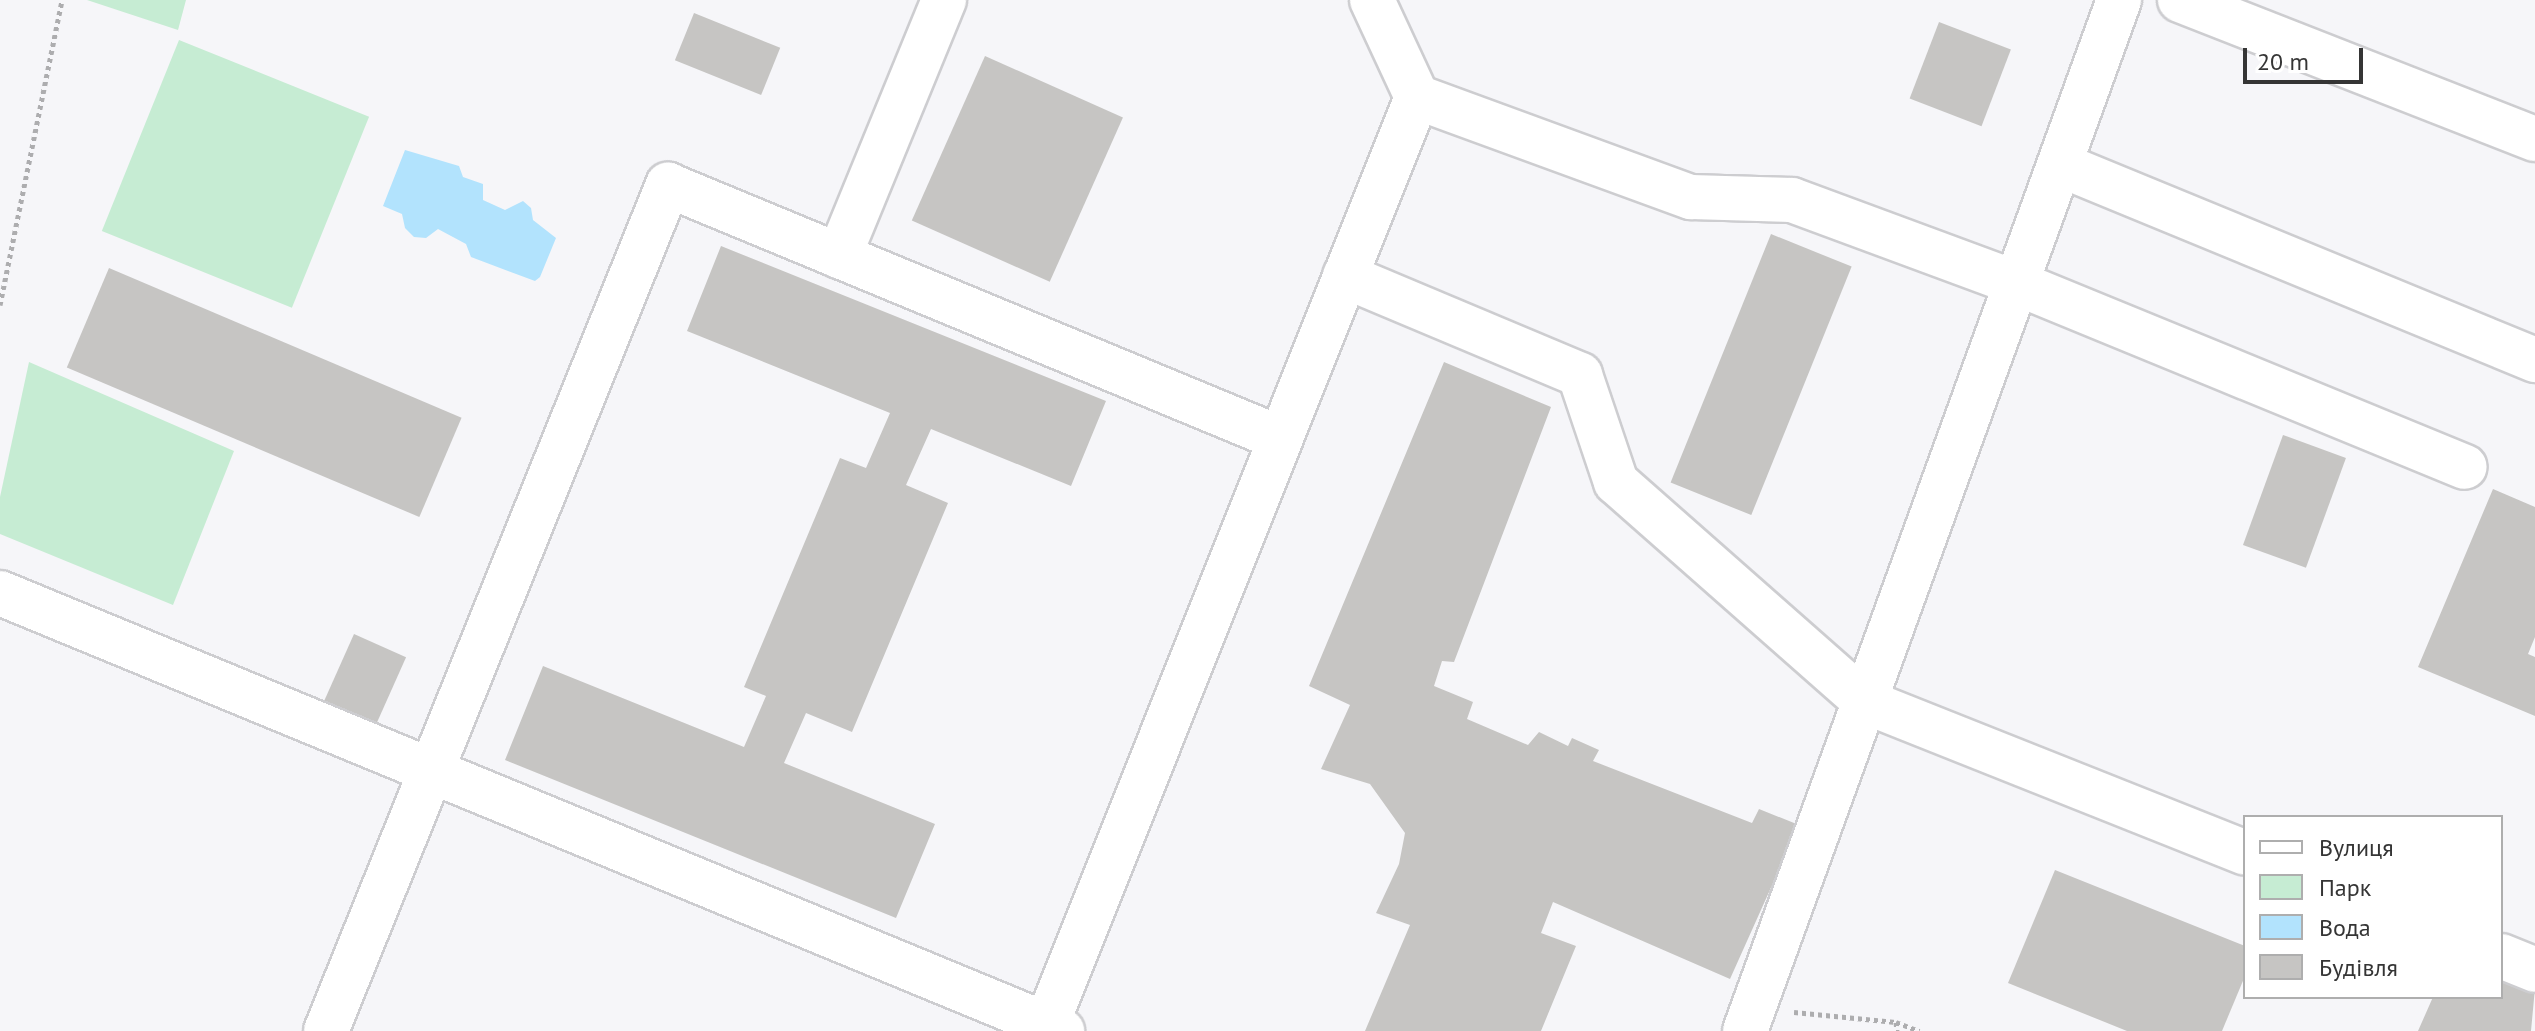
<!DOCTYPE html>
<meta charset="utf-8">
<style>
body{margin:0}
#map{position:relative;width:2535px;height:1031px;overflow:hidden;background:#f6f6f9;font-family:"PT Sans",sans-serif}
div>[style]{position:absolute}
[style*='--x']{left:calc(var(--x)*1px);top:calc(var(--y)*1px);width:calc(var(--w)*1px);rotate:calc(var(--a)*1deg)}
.green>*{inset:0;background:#c6ecd3;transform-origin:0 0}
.water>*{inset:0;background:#b2e3fd}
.building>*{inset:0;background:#c6c5c3;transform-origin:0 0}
.path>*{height:5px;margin-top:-2.5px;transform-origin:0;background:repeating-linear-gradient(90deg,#adadaf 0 4px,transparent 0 8px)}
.roads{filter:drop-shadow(2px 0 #cdcdd0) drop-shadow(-2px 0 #cdcdd0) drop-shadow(0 2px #cdcdd0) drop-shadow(0 -2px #cdcdd0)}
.minor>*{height:44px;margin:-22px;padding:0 22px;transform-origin:22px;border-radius:22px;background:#fff}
span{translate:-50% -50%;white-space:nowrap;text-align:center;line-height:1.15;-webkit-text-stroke:8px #fff;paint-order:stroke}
.legend{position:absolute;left:2243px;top:815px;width:260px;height:184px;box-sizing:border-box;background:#fff;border:2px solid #aeaeae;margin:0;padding:10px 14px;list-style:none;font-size:24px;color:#353535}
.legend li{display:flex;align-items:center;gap:16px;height:40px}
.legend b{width:40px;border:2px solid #aeaeae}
.scale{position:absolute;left:2243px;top:48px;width:120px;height:36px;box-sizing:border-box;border:4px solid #353535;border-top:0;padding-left:10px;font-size:24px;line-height:28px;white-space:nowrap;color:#353535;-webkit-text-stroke:6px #fff;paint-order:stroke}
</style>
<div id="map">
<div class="green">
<div style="clip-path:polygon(87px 0,186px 0,178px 30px)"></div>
<div style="left:179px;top:40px;width:205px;height:206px;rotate:22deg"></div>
<div style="clip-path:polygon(29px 362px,234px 451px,173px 605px,0 534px,0 497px)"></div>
</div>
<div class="water">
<div style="clip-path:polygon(405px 150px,459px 166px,463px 177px,483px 184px,483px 200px,505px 210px,523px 201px,531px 208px,533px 220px,556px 238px,540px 277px,535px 281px,471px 257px,466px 244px,438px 229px,426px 238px,414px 237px,405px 228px,402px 214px,383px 206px)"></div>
</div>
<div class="building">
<div style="left:694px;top:13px;width:93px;height:51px;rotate:22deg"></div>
<div style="left:1939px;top:22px;width:77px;height:82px;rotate:21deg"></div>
<div style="left:985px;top:56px;width:151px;height:180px;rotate:24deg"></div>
<div style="left:1771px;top:234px;width:87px;height:268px;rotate:22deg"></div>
<div style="clip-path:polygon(721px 246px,1106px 401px,1071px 486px,931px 429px,906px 485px,948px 503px,852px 732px,806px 713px,784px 763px,935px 824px,896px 918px,505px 760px,543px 666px,744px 747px,766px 696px,744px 687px,840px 458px,866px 468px,890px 413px,687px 331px)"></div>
<div style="left:109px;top:268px;width:383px;height:108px;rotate:23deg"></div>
<div style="clip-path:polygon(1444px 362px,1551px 407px,1454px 662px,1442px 661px,1434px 686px,1473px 702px,1467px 719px,1528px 745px,1539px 732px,1568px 746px,1572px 738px,1599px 750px,1593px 761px,1752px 823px,1759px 809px,1799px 825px,1730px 979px,1553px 902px,1541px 933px,1576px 946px,1541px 1031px,1365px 1031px,1410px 925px,1376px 913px,1399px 864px,1405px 833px,1370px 784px,1321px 769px,1350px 705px,1309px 686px)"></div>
<div style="left:2283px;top:435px;width:67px;height:117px;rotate:20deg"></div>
<div style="clip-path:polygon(2493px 489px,2535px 507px,2535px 637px,2528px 654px,2535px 657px,2535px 716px,2418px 667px)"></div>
<div style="left:354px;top:634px;width:57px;height:74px;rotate:24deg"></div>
<div style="clip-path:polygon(2055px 870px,2245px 946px,2245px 976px,2222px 1031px,2127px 1031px,2008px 983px)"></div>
<div style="clip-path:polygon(2501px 974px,2535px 988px,2531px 1031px,2418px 1031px,2433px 997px,2501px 997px)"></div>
</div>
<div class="path">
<div style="--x:0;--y:305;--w:311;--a:-78.5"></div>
<div style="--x:1794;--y:1012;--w:102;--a:5.6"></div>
<div style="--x:1896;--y:1022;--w:25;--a:21"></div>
<div style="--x:1896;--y:1022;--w:9;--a:84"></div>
</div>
<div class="roads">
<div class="minor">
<div style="--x:2180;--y:0;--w:381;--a:21.4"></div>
<div style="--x:1417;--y:97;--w:292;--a:20.1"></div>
<div style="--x:1691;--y:197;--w:101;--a:1.7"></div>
<div style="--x:1792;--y:200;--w:237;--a:20.3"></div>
<div style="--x:2014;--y:282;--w:487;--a:22.3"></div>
<div style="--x:2061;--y:165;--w:513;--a:22.36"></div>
<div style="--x:839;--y:256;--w:277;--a:-67.7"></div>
<div style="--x:1345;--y:276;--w:255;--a:22.8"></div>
<div style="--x:1580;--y:375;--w:113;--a:71.4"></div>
<div style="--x:1616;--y:482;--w:331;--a:41.4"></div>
<div style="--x:1864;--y:701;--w:410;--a:21.7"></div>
<div style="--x:0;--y:593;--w:1149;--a:22.41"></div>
<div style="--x:2501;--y:956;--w:37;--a:22"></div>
<div style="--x:326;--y:1031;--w:913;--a:-67.99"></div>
<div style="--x:668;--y:185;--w:661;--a:22.49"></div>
<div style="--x:1044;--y:1031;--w:1006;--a:-68.23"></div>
<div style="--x:1417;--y:97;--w:107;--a:-114.9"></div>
<div style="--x:1745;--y:1031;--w:1097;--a:-70.06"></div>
</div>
</div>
<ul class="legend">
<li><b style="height:10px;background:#fff"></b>Вулиця</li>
<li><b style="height:22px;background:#c6ecd3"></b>Парк</li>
<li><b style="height:22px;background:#b2e3fd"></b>Вода</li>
<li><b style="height:22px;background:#c6c5c3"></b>Будівля</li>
</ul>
<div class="scale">20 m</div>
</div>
